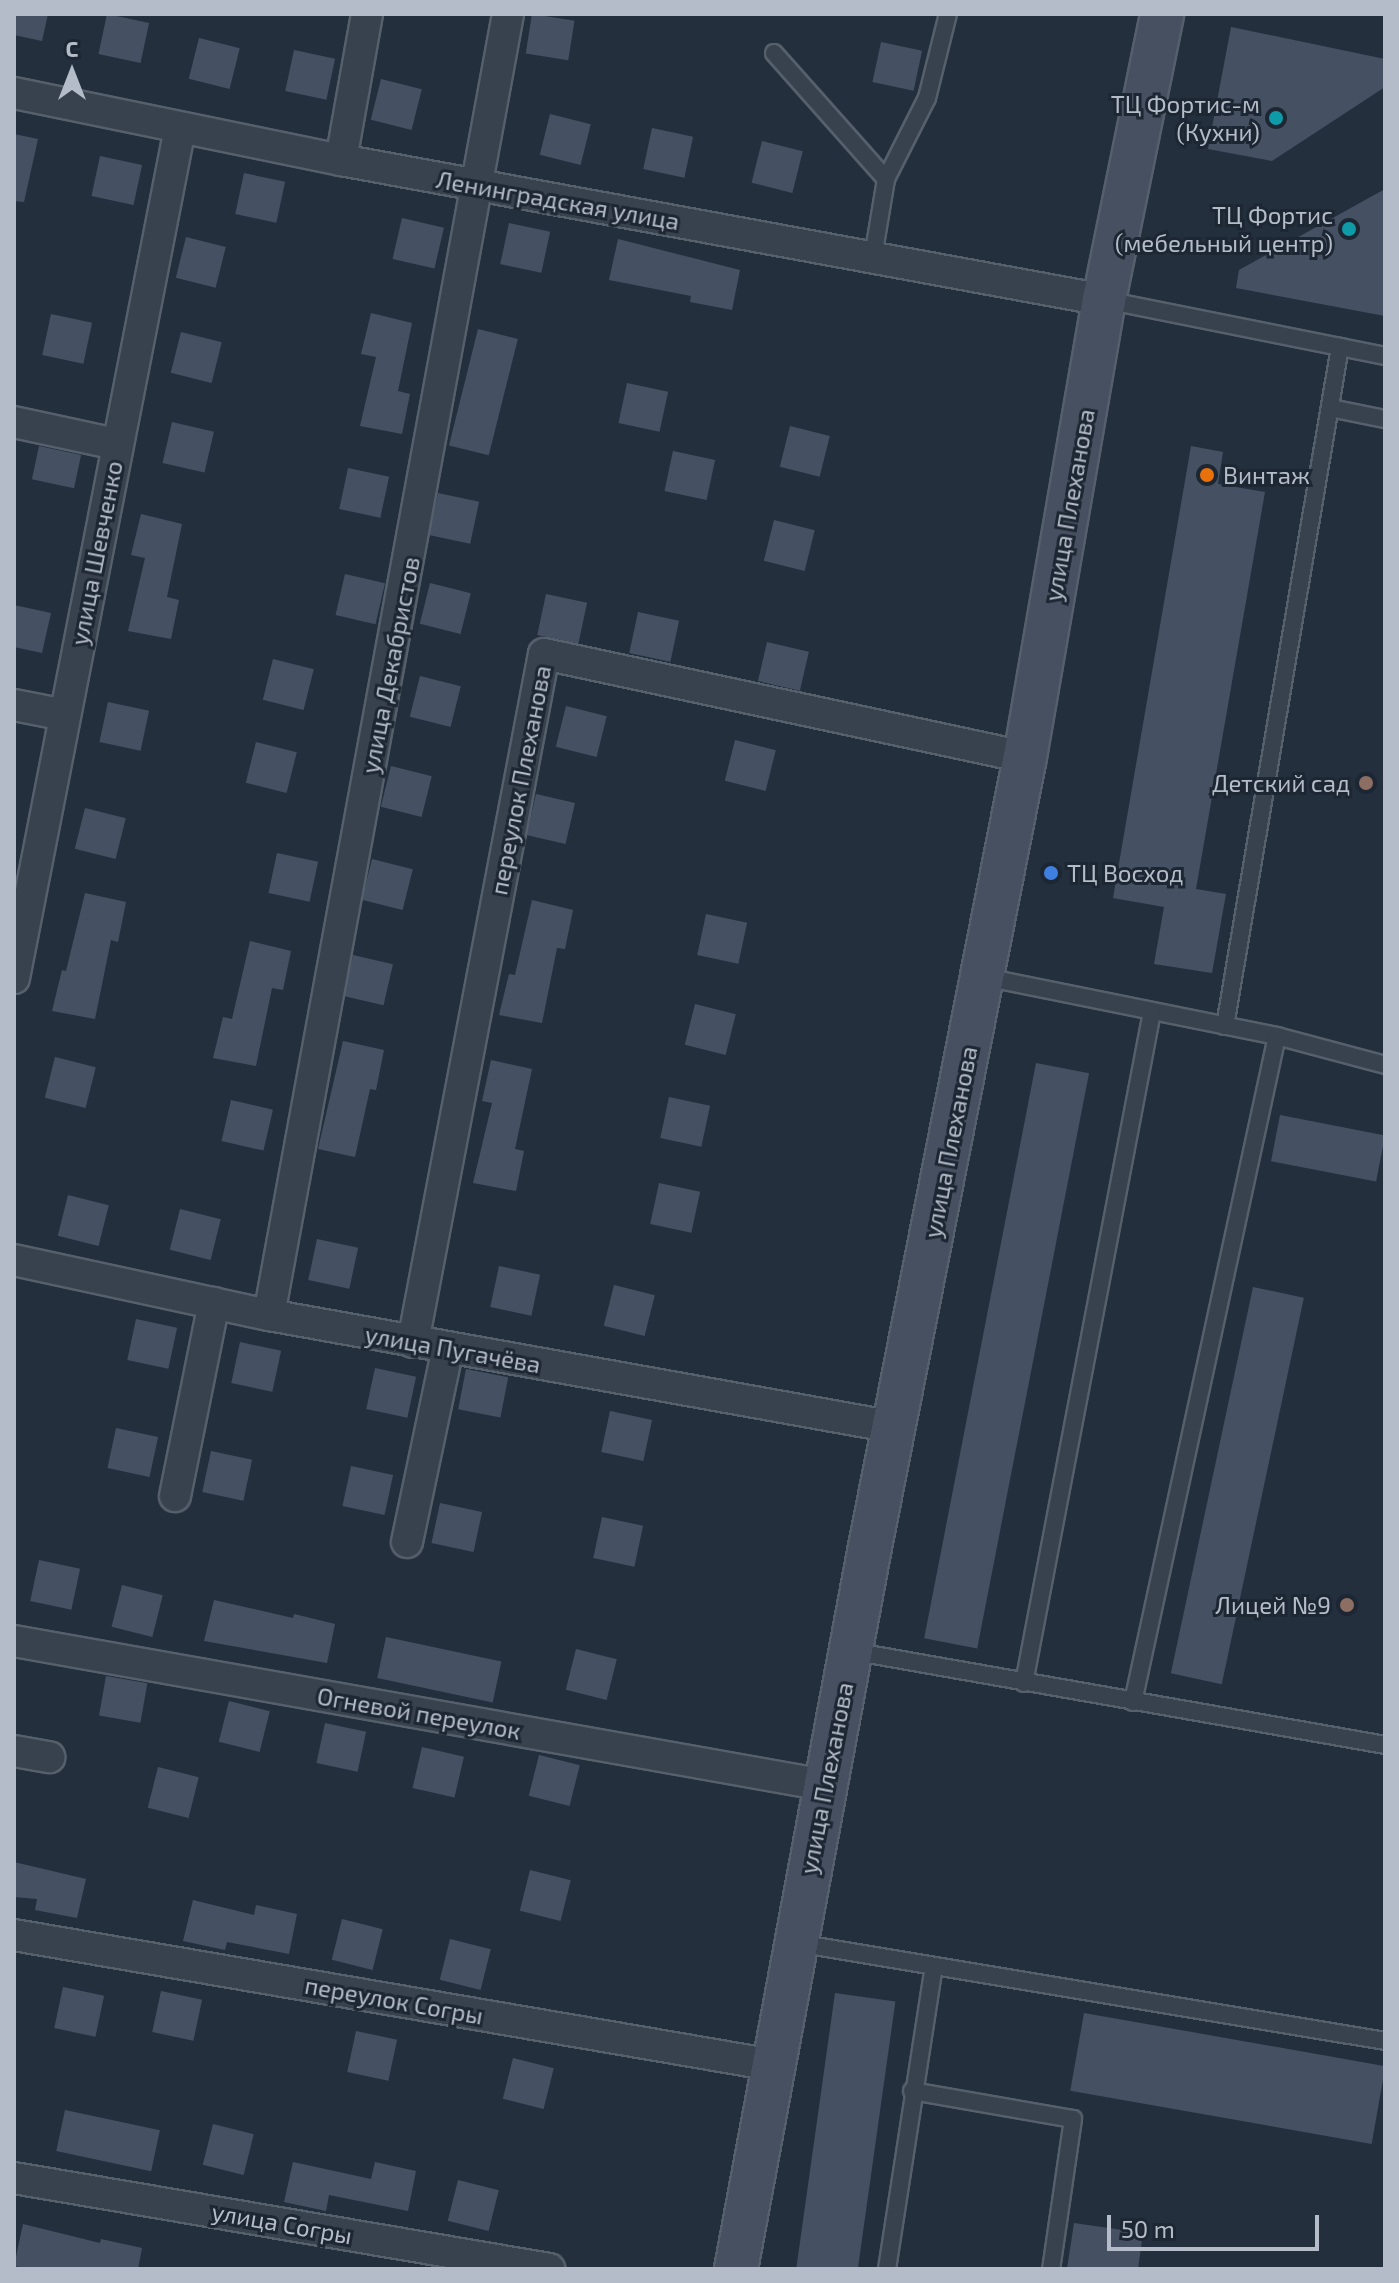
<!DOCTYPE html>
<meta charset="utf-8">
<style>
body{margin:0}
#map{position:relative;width:1399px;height:2283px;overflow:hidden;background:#242f3e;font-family:"Exo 2",sans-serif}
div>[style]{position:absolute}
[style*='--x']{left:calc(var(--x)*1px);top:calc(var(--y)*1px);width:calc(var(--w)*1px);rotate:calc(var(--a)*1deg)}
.building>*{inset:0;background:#455162;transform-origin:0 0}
.roads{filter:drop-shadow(2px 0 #565f6c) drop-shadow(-2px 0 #565f6c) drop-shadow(0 2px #565f6c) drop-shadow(0 -2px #565f6c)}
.lane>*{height:16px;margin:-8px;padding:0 8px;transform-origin:8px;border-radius:8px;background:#38414e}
.street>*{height:30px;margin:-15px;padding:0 15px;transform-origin:15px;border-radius:15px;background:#38414e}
.secondary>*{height:42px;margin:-21px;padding:0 21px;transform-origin:21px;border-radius:21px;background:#465061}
.dots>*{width:22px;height:22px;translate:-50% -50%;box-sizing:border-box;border:4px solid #1d2633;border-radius:50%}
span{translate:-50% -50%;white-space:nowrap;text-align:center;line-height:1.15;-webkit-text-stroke:6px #1d2633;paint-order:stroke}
.poi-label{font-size:24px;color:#b4bcc9}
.right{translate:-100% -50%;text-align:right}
.left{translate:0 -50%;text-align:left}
.street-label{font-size:24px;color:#b4bcc9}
.frame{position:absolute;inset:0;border:16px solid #b4bcc9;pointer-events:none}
.north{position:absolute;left:32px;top:32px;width:80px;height:80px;-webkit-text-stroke:6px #1d2633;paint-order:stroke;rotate:0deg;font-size:22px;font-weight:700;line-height:32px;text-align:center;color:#b4bcc9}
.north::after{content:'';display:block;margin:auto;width:28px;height:36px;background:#b4bcc9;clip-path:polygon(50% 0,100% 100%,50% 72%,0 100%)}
.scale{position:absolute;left:1107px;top:2215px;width:212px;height:36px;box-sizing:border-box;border:4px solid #b4bcc9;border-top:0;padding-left:10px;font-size:24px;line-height:28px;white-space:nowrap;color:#b4bcc9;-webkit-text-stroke:6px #1d2633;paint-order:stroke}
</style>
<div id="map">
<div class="building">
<div style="clip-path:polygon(14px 14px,48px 14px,42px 41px,14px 35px)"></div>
<div style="left:107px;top:14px;width:43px;height:41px;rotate:12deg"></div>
<div style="left:532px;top:14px;width:43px;height:40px;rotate:9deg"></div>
<div style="clip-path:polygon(1231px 27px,1385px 59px,1385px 87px,1272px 161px,1208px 149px)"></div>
<div style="left:199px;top:38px;width:42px;height:42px;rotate:14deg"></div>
<div style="left:881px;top:42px;width:42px;height:41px;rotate:12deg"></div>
<div style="left:294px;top:50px;width:42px;height:42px;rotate:12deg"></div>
<div style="left:381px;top:79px;width:42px;height:42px;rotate:14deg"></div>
<div style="left:550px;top:114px;width:42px;height:42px;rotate:14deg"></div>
<div style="left:652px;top:128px;width:42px;height:42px;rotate:12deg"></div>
<div style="clip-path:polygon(14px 134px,38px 139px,24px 202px,14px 201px)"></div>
<div style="left:762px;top:141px;width:42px;height:43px;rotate:14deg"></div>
<div style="left:100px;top:156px;width:43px;height:41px;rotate:12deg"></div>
<div style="left:244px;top:173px;width:42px;height:42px;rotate:12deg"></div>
<div style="clip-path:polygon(1385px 189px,1385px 316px,1236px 288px,1239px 270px)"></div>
<div style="left:402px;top:218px;width:43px;height:42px;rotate:13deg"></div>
<div style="left:509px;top:223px;width:42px;height:42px;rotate:12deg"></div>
<div style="left:186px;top:237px;width:41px;height:42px;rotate:14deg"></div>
<div style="clip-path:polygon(618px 239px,740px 270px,732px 310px,690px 302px,691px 296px,609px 280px)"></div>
<div style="clip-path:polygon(371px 313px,412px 323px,398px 391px,410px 394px,402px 434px,360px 426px,376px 357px,361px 354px)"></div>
<div style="left:51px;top:314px;width:42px;height:42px;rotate:12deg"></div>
<div style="left:478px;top:329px;width:41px;height:120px;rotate:14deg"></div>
<div style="left:181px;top:332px;width:42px;height:42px;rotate:14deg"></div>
<div style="left:627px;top:383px;width:42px;height:41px;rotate:12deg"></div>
<div style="left:172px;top:422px;width:43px;height:42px;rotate:13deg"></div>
<div style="left:790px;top:426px;width:41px;height:42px;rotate:14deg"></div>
<div style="left:39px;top:446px;width:43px;height:34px;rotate:12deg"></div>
<div style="clip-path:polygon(1191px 446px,1223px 452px,1218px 484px,1265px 492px,1196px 889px,1226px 894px,1212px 973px,1154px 964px,1164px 907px,1113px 898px)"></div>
<div style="left:673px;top:451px;width:43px;height:41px;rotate:12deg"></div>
<div style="left:348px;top:468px;width:42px;height:42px;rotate:12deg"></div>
<div style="left:438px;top:493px;width:42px;height:43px;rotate:12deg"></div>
<div style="clip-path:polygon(141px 514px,182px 524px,167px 597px,179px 600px,171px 639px,128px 631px,145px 558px,131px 555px)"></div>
<div style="left:774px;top:520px;width:42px;height:42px;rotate:14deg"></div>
<div style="left:345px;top:574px;width:41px;height:42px;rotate:13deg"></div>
<div style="left:430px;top:583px;width:42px;height:42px;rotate:14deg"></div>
<div style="left:546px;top:594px;width:42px;height:42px;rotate:12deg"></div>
<div style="clip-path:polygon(14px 605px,51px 613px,42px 653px,14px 647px)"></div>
<div style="left:638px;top:612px;width:42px;height:42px;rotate:12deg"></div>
<div style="left:767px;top:642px;width:43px;height:40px;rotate:13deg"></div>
<div style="left:273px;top:659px;width:42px;height:42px;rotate:14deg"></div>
<div style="left:420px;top:676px;width:42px;height:42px;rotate:14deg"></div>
<div style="left:108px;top:702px;width:42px;height:41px;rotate:12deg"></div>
<div style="left:566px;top:706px;width:42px;height:42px;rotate:14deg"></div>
<div style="left:735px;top:740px;width:42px;height:42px;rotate:14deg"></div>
<div style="left:256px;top:742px;width:42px;height:42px;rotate:14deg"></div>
<div style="left:391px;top:766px;width:42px;height:42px;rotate:14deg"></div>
<div style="left:536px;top:794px;width:40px;height:42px;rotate:13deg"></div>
<div style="left:85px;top:808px;width:42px;height:42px;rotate:14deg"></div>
<div style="left:277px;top:853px;width:42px;height:41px;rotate:12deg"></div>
<div style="left:372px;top:859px;width:42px;height:42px;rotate:14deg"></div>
<div style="clip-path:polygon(85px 893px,126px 902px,118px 942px,111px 940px,95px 1019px,52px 1011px,62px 970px,66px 971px)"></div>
<div style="clip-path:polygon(532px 900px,573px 910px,565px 949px,557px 948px,542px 1023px,499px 1015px,509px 974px,515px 975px)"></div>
<div style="left:706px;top:914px;width:42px;height:42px;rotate:12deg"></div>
<div style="clip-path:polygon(250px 941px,291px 951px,283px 990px,272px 988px,256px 1066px,213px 1058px,223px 1017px,232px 1019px)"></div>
<div style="left:353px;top:955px;width:41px;height:42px;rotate:13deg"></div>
<div style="left:695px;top:1004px;width:42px;height:42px;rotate:14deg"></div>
<div style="clip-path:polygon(343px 1041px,384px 1050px,376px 1090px,370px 1089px,355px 1157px,318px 1149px)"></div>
<div style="left:55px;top:1057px;width:42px;height:42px;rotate:14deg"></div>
<div style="clip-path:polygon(491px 1060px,532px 1069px,515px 1149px,524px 1151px,516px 1191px,473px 1183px,492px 1103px,482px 1101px)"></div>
<div style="left:1036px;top:1063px;width:54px;height:586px;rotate:11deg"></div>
<div style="left:669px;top:1097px;width:42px;height:42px;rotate:12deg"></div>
<div style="left:231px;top:1100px;width:43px;height:42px;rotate:13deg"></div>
<div style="left:1280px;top:1115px;width:107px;height:47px;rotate:11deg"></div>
<div style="left:659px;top:1183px;width:42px;height:42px;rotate:12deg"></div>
<div style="left:68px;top:1195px;width:42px;height:42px;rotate:14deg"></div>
<div style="left:180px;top:1209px;width:42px;height:42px;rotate:14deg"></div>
<div style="left:317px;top:1239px;width:42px;height:42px;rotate:12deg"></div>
<div style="left:499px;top:1266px;width:42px;height:42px;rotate:12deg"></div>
<div style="left:614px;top:1285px;width:42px;height:42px;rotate:14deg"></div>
<div style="left:1253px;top:1287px;width:52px;height:395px;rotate:12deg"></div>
<div style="left:136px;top:1319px;width:42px;height:42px;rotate:12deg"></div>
<div style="left:240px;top:1342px;width:42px;height:42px;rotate:12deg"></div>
<div style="left:375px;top:1368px;width:42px;height:42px;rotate:12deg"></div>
<div style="left:466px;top:1369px;width:43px;height:41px;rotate:11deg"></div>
<div style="left:610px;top:1411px;width:43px;height:42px;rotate:12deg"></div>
<div style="left:116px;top:1428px;width:43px;height:41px;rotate:12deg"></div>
<div style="left:211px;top:1451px;width:42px;height:42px;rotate:12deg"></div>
<div style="left:351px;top:1466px;width:43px;height:41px;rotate:12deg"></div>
<div style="left:440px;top:1503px;width:43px;height:41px;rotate:12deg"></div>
<div style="left:602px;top:1517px;width:42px;height:42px;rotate:12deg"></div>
<div style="left:39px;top:1560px;width:42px;height:42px;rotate:12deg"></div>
<div style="left:122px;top:1585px;width:42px;height:43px;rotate:14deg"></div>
<div style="clip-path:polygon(214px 1600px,293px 1618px,294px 1614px,335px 1624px,327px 1663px,204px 1641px)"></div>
<div style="left:386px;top:1637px;width:118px;height:42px;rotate:12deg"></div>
<div style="left:576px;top:1649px;width:42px;height:42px;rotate:14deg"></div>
<div style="left:106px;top:1676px;width:42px;height:40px;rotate:10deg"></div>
<div style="left:229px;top:1701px;width:42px;height:42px;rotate:14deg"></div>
<div style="left:325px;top:1723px;width:42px;height:41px;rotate:12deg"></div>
<div style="left:422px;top:1747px;width:43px;height:42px;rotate:13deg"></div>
<div style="left:539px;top:1755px;width:42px;height:42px;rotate:14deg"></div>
<div style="left:158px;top:1767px;width:42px;height:42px;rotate:14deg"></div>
<div style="clip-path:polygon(14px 1862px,86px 1879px,77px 1918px,35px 1910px,37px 1899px,14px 1897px)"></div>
<div style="left:530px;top:1870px;width:42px;height:42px;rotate:14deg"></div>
<div style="clip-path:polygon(193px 1900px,254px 1915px,256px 1905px,297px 1914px,289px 1954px,227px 1942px,225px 1950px,183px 1941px)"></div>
<div style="left:342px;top:1919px;width:42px;height:42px;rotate:14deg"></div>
<div style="left:450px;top:1939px;width:42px;height:42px;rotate:14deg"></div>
<div style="left:63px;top:1987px;width:42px;height:42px;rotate:12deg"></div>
<div style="left:161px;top:1991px;width:42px;height:42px;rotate:12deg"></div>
<div style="left:835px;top:1993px;width:61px;height:279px;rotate:8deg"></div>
<div style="left:1084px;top:2013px;width:306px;height:79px;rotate:10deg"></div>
<div style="left:356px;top:2031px;width:42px;height:42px;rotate:12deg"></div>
<div style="left:513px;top:2058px;width:42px;height:42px;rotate:14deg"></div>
<div style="left:65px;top:2110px;width:97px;height:42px;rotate:12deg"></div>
<div style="left:213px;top:2124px;width:42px;height:42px;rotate:14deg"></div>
<div style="clip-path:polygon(293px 2162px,371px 2179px,375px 2162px,416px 2171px,408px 2211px,329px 2195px,326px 2211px,284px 2202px)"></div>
<div style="left:458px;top:2180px;width:42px;height:42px;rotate:14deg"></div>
<div style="clip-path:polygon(1074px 2223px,1143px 2233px,1138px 2269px,1067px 2269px)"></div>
<div style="clip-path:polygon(23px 2224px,100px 2243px,101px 2239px,142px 2248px,138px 2269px,31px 2269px,14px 2266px)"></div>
</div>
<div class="roads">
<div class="lane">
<div style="--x:774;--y:53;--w:169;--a:48.4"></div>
<div style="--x:873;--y:257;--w:79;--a:-80.5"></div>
<div style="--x:886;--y:179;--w:91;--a:-63.2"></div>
<div style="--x:927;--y:98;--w:87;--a:-76"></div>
<div style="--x:1105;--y:300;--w:286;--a:11.3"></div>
<div style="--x:1330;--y:408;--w:56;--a:11.3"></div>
<div style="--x:984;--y:977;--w:299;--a:11.4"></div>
<div style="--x:1277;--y:1036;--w:112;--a:15"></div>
<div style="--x:1225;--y:1026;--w:689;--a:-80.39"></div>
<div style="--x:851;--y:1651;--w:542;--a:9.98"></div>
<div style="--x:1024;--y:1683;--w:683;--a:-79.2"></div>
<div style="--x:1133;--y:1702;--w:681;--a:-77.8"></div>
<div style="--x:797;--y:1943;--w:596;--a:9.46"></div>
<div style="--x:912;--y:2091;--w:163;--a:9.9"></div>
<div style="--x:1073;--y:2119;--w:152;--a:98.3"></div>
<div style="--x:887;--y:2269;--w:306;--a:-81.2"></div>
</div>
<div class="street">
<div style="--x:14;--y:93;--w:334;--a:11.6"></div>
<div style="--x:341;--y:160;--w:776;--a:10.4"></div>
<div style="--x:341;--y:160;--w:148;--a:-79.9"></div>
<div style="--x:14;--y:422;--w:104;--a:12.2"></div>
<div style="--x:14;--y:705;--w:52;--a:11.1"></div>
<div style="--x:14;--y:978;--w:866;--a:-78.95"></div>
<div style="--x:14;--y:1260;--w:261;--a:12.2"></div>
<div style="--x:269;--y:1315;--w:635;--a:10.16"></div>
<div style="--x:269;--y:1315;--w:1323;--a:-79.59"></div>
<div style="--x:413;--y:1342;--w:700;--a:-79.22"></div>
<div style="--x:544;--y:654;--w:492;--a:12.1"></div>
<div style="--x:175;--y:1496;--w:197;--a:-78.6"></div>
<div style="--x:407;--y:1542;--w:198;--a:-78.1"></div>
<div style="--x:14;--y:1641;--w:823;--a:10.08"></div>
<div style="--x:14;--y:1751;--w:36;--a:10"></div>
<div style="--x:14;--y:1935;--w:770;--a:9.72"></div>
<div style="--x:14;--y:2178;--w:543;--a:9.65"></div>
</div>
<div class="secondary">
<div style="--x:736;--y:2269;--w:734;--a:-79.49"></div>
<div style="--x:870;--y:1547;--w:805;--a:-78.9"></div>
<div style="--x:1025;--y:757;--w:464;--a:-80.2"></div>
<div style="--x:1104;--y:300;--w:292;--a:-78.5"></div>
</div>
</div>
<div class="dots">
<div style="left:1276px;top:118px;background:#0f9aa8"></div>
<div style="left:1349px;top:229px;background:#0f9aa8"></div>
<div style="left:1207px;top:475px;background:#e8710a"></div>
<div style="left:1366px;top:783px;background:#8d6e63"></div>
<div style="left:1051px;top:873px;background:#3f7fe0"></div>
<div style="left:1347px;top:1605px;background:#8d6e63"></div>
</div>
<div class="poi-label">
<span class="right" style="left:1260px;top:118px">ТЦ Фортис-м<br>(Кухни)</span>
<span class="right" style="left:1333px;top:229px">ТЦ Фортис<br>(мебельный центр)</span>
<span class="left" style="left:1223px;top:475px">Винтаж</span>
<span class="right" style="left:1350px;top:783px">Детский сад</span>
<span class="left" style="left:1067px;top:873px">ТЦ Восход</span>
<span class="right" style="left:1331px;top:1605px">Лицей №9</span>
</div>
<div class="street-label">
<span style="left:558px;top:200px;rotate:10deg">Ленинградская улица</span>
<span style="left:1069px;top:505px;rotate:-80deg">улица Плеханова</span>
<span style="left:96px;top:553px;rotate:-79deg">улица Шевченко</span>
<span style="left:390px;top:665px;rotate:-79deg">улица Декабристов</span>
<span style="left:520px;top:780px;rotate:-79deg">переулок Плеханова</span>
<span style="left:950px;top:1142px;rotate:-79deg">улица Плеханова</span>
<span style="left:453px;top:1349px;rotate:10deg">улица Пугачёва</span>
<span style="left:419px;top:1713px;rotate:10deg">Огневой переулок</span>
<span style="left:826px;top:1778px;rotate:-79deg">улица Плеханова</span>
<span style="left:394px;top:2000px;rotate:10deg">переулок Согры</span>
<span style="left:282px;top:2223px;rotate:10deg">улица Согры</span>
</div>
<div class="frame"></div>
<div class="north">С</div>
<div class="scale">50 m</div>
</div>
